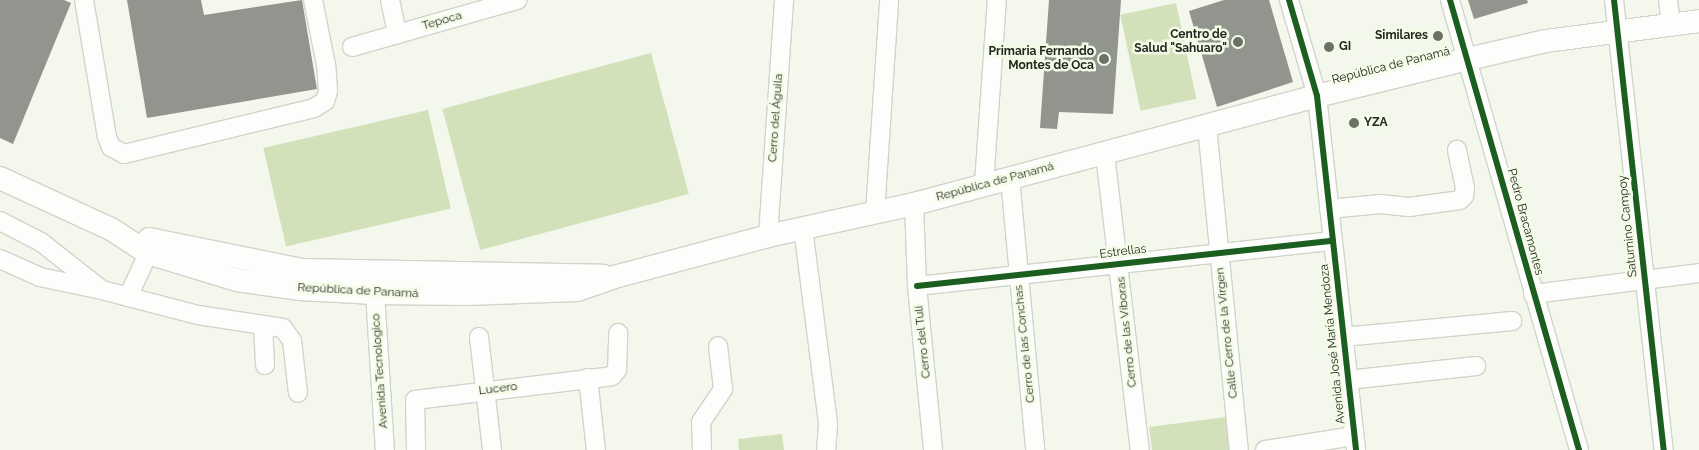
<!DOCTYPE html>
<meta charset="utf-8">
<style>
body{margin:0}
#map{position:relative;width:1699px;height:450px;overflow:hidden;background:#f3f7ec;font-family:Raleway,sans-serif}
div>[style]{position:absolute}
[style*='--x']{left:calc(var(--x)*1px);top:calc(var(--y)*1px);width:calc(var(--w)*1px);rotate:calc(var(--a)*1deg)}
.green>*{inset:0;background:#d3e1bb;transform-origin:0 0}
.building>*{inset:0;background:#92958d}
.roads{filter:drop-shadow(1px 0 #d0d4cb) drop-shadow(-1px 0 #d0d4cb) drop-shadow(0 1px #d0d4cb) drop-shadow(0 -1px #d0d4cb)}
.minor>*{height:18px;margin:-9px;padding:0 9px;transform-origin:9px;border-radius:9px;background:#fdfefc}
.major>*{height:22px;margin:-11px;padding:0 11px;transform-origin:11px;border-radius:11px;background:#fdfefc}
.cycleway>*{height:6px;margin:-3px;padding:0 3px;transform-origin:3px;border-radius:3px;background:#1b5e20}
.dots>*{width:14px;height:14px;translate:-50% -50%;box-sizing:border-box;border:2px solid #f4fce7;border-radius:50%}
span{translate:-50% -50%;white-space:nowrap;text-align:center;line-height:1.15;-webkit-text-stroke:5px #f4fce7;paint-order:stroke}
.street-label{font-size:12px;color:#24271f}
.poi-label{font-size:12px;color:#24271f;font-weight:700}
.right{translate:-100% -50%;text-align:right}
.left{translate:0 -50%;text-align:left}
</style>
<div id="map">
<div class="green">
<div style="left:1176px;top:3px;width:98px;height:57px;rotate:78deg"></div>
<div style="left:651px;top:53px;width:146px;height:216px;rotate:75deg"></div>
<div style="left:428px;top:110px;width:101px;height:169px;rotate:77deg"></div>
<div style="clip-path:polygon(1226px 417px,1230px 450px,1152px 450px,1149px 427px)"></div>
<div style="clip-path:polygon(782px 434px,784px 450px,739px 450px,738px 439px)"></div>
</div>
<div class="building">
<div style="clip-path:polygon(0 0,64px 0,71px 3px,13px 144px,0 138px)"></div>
<div style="clip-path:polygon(127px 0,201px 0,204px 15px,302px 0,317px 89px,147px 118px)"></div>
<div style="clip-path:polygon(1049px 0,1121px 0,1113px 114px,1059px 112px,1057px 129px,1040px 128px)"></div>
<div style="clip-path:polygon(1224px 0,1269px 0,1293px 82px,1217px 107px,1189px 11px)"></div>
<div style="clip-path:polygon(1468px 0,1527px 0,1528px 3px,1474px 19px)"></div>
</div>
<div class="roads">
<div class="minor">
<div style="--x:84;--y:0;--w:139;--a:80.5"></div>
<div style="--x:107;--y:137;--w:11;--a:68"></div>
<div style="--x:111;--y:147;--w:15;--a:28"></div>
<div style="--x:124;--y:154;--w:195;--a:-13.6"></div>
<div style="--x:314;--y:108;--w:13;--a:-32"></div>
<div style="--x:325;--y:101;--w:10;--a:-73"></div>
<div style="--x:328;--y:91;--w:26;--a:-94"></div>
<div style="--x:326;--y:65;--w:66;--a:-101.3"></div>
<div style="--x:390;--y:0;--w:35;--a:78"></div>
<div style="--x:1289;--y:0;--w:100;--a:73.7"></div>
<div style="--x:1317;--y:96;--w:356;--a:83.7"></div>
<div style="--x:1450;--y:0;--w:468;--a:74"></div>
<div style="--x:1614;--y:0;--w:453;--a:83.7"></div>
<div style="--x:1668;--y:0;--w:24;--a:83"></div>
<div style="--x:352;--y:47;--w:172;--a:-15.9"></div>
<div style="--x:1207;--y:126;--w:326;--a:84.4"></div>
<div style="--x:1105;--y:154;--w:298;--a:83.3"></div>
<div style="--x:1010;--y:178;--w:273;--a:84.7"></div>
<div style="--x:984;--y:184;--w:184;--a:-86"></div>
<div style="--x:914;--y:204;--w:82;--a:87.9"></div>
<div style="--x:917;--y:286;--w:165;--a:84.4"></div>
<div style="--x:1329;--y:209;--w:52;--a:-5.5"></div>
<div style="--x:1381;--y:204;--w:28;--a:6"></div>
<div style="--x:1409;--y:207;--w:51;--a:-7.8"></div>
<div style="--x:1460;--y:200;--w:6;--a:-45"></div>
<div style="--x:1464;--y:196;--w:8;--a:-83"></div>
<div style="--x:1465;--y:188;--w:39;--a:-102"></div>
<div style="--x:875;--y:213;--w:213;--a:-86.2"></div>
<div style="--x:0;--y:221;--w:46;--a:27.1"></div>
<div style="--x:41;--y:242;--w:78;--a:38.2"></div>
<div style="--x:102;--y:290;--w:99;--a:14.6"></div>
<div style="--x:198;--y:315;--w:86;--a:8.7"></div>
<div style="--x:283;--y:328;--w:16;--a:55"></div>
<div style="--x:292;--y:341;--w:52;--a:83.4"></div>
<div style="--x:803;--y:228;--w:198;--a:82.7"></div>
<div style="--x:828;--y:424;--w:26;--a:94"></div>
<div style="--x:768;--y:236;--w:237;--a:-86.1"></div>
<div style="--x:0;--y:259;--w:44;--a:24.2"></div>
<div style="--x:40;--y:277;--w:58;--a:11.9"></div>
<div style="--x:917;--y:286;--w:418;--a:-6.2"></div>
<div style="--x:375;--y:293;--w:157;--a:86.4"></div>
<div style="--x:1533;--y:294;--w:167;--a:-7.2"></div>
<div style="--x:128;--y:297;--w:60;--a:-65.2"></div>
<div style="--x:263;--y:325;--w:40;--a:87.1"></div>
<div style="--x:479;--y:337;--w:114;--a:83.4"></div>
<div style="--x:1343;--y:337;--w:170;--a:-5.4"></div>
<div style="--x:588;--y:378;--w:72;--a:83.7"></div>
<div style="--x:1348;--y:380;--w:129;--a:-6.2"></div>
<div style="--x:416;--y:450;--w:50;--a:-91.1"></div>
<div style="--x:415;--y:400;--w:198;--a:-6.9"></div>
<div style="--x:612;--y:376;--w:8;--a:-50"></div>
<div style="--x:617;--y:370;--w:37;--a:-88"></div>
<div style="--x:702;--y:450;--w:28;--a:-92"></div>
<div style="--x:701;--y:422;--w:40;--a:-56"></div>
<div style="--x:723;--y:389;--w:43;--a:-96.6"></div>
<div style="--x:1265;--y:450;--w:90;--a:-8.9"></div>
</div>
<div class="major">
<div style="--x:0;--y:178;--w:122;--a:24.7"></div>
<div style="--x:111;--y:229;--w:44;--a:33"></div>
<div style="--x:148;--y:253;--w:93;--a:16.9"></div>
<div style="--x:237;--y:280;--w:64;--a:8.1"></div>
<div style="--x:300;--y:289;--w:75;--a:3.1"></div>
<div style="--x:375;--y:293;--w:91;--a:0.6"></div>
<div style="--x:466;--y:294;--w:111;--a:-2.1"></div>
<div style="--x:577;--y:290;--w:39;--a:-19"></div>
<div style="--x:614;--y:277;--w:159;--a:-14.9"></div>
<div style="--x:768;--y:236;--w:149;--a:-12.4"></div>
<div style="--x:914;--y:204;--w:417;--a:-15"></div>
<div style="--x:1317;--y:96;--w:155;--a:-13.8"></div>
<div style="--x:1468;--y:59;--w:80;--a:-13"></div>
<div style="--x:1546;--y:41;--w:154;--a:-7.4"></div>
<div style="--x:149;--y:239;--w:155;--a:11.5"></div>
<div style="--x:301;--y:270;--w:302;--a:1.1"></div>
</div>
</div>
<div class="cycleway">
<div style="--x:1289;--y:0;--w:100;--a:73.7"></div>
<div style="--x:1317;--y:96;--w:356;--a:83.7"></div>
<div style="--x:1450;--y:0;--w:468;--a:74"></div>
<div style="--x:1614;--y:0;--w:453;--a:83.7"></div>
<div style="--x:917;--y:286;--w:418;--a:-6.2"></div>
</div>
<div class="dots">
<div style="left:1438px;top:36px;background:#6c7067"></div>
<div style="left:1238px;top:42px;background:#6c7067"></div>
<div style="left:1329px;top:47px;background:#6c7067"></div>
<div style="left:1104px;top:59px;background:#6c7067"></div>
<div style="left:1354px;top:123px;background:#6c7067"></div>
</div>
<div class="street-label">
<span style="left:442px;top:21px;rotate:-16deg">Tepoca</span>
<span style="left:1391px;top:66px;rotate:-14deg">República de Panamá</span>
<span style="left:776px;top:118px;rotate:-86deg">Cerro del Águila</span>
<span style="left:995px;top:182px;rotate:-15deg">República de Panamá</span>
<span style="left:1525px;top:222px;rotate:75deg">Pedro Bracamontes</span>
<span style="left:1628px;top:226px;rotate:-96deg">Saturnino Campoy</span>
<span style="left:1123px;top:252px;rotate:-7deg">Estrellas</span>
<span style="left:358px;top:291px;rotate:3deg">República de Panamá</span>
<span style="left:1127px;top:332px;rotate:-96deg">Cerro de las Víboras</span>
<span style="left:1227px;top:333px;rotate:-96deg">Calle Cerro de la Virgen</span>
<span style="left:923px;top:342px;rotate:-96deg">Cerro del Tuli</span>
<span style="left:1025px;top:344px;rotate:-96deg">Cerro de las Conchas</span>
<span style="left:1333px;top:344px;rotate:-96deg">Avenida José María Mendoza</span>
<span style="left:380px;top:371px;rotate:-94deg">Avenida Tecnologico</span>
<span style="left:498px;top:389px;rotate:-7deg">Lucero</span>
</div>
<div class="poi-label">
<span class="right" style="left:1227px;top:42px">Centro de<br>Salud "Sahuaro"</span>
<span class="right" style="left:1428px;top:36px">Similares</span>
<span class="left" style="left:1339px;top:47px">GI</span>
<span class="right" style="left:1094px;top:59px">Primaria Fernando<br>Montes de Oca</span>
<span class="left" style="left:1364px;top:123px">YZA</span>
</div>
</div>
